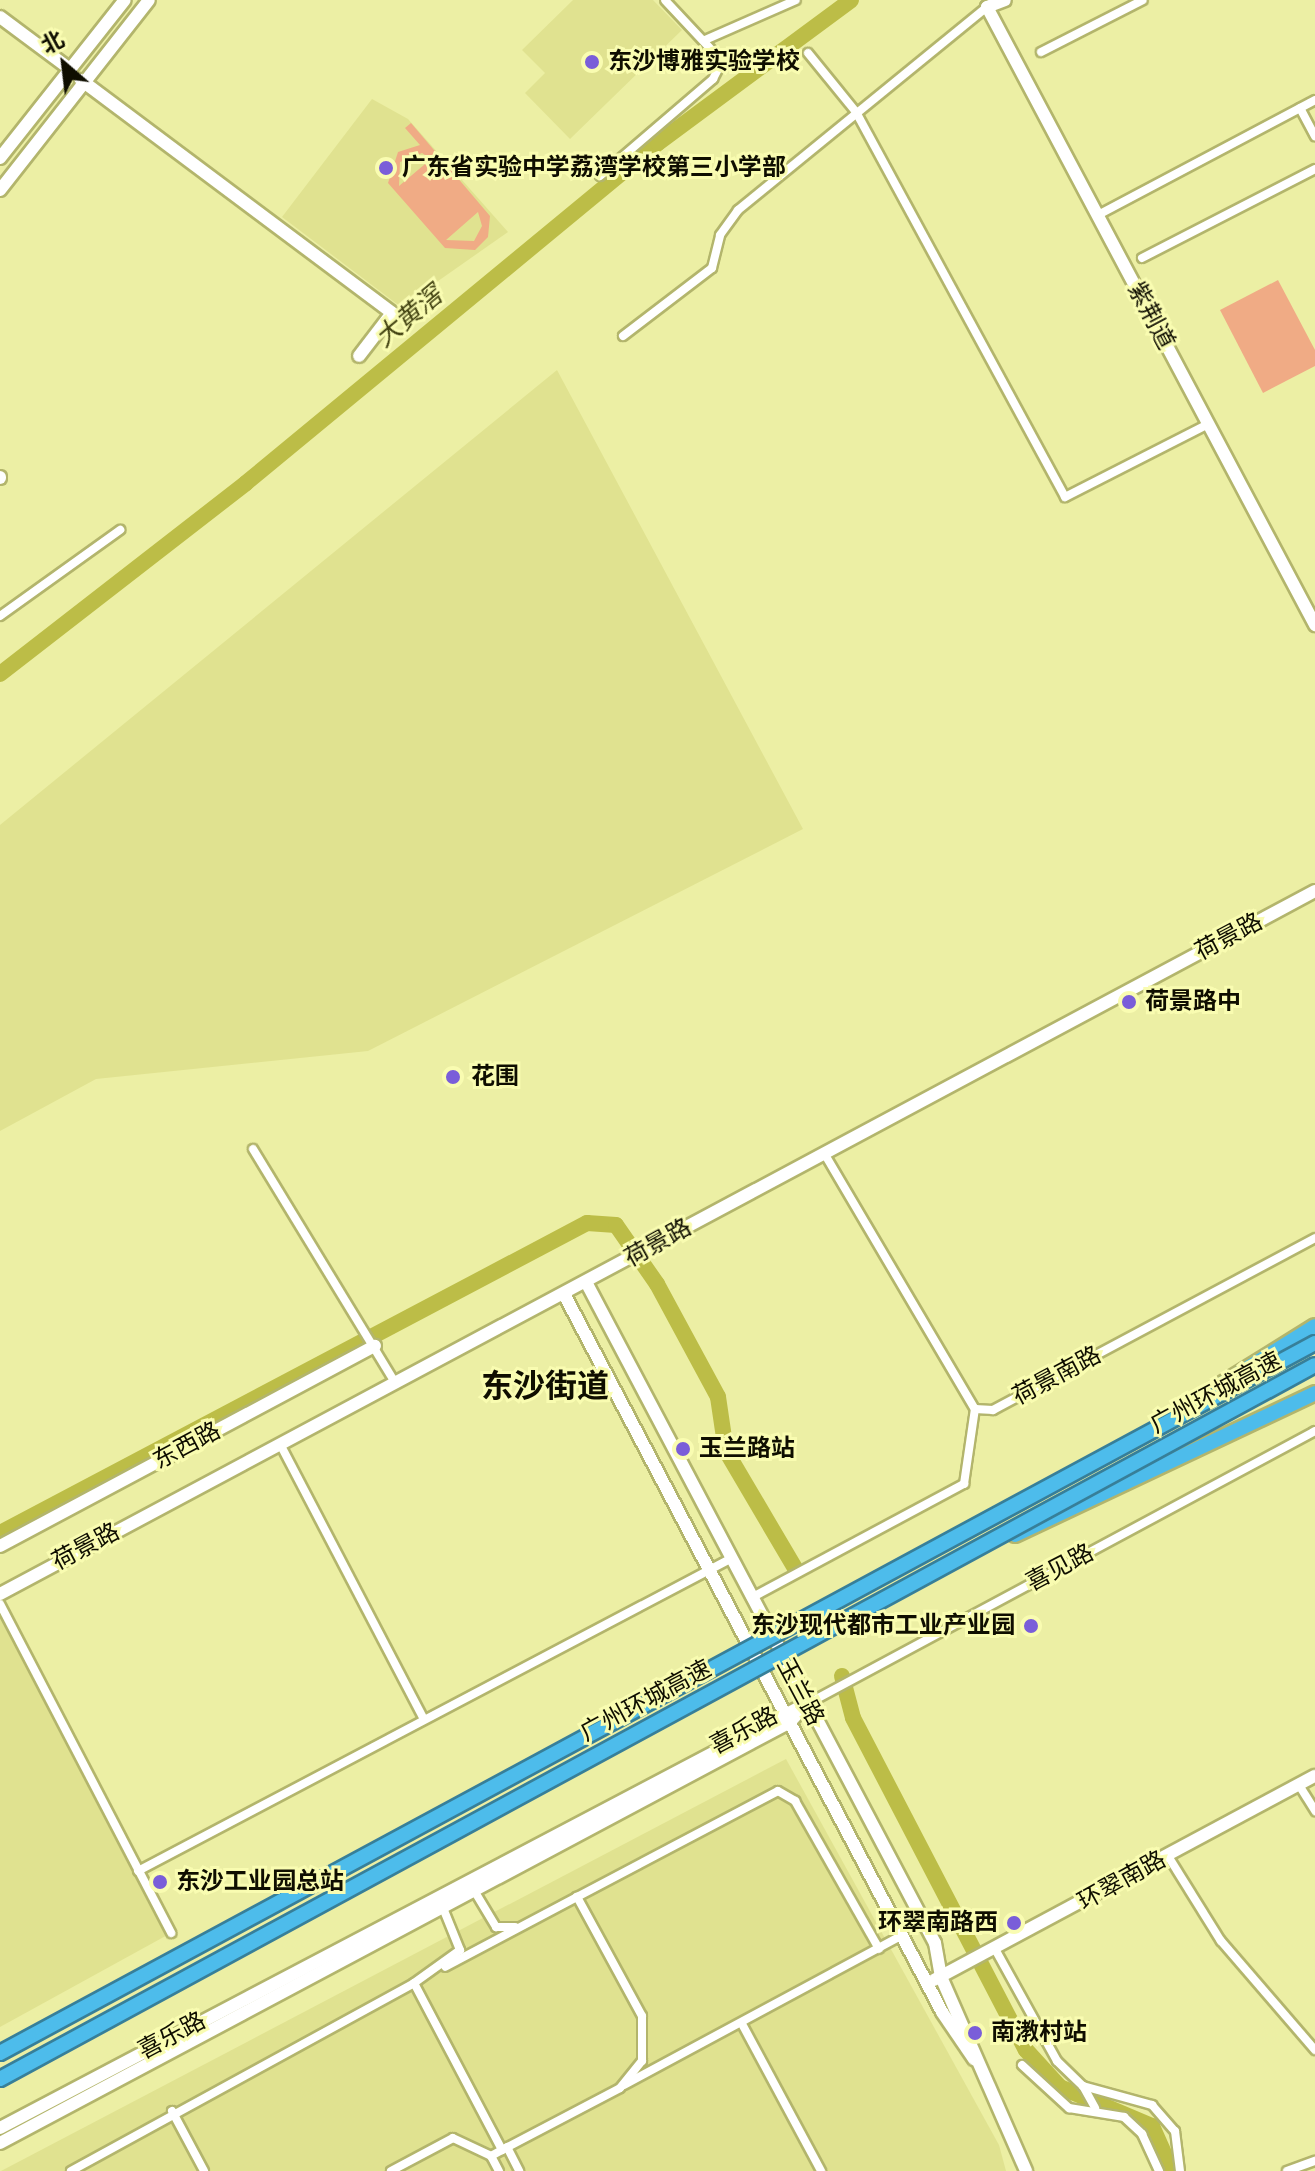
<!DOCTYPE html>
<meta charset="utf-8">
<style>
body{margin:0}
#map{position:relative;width:1315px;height:2171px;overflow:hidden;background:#ecefa4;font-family:"Work Sans","Noto Sans SC",sans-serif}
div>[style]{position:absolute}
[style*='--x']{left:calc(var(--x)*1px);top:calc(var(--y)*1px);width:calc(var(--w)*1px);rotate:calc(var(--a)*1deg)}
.built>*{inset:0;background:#e0e290}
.green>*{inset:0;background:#f0ab85}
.river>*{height:16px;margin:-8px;padding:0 8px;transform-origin:8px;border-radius:8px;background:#bcbd47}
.roads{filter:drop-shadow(2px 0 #b3b56c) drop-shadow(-2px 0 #b3b56c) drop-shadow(0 2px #b3b56c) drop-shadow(0 -2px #b3b56c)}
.street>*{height:8px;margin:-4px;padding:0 4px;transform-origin:4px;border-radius:4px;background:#fff}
.secondary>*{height:12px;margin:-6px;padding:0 6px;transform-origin:6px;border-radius:6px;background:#fff}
.highway>*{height:14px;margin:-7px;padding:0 7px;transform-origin:7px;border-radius:7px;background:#4dbceb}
.bridges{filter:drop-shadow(2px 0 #377f99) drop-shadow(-2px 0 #377f99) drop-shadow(0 2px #377f99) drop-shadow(0 -2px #377f99)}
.highway-bridge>*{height:14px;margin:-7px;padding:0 7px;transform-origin:7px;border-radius:7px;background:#4dbceb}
.dots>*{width:22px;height:22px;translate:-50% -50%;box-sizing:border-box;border:4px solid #f9fcb1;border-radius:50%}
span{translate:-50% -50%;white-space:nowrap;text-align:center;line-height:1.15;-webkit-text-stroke:6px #f9fcb1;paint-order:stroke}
.poi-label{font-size:24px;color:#0f0e00;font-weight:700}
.left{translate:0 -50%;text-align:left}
.right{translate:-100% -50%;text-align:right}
.street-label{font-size:24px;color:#0f0e00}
.water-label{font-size:26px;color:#40400f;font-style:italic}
.district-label{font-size:32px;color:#0f0e00;font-weight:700}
.north{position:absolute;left:24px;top:24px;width:80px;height:80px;-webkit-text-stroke:6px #f9fcb1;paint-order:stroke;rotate:332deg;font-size:22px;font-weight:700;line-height:32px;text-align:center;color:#0f0e00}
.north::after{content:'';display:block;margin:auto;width:28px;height:36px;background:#0f0e00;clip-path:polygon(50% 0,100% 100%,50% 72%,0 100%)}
</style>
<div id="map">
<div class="built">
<div style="clip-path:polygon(573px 0,653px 0,682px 30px,570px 139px,525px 93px,545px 73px,522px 50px)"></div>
<div style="clip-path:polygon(372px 99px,408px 119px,508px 232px,401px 307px,282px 217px)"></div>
<div style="clip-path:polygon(557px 370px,803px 829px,368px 1051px,96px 1079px,0 1131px,0 825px)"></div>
<div style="clip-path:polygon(0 1605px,171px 1933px,0 2027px)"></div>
<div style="clip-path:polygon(786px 1759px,999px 2145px,1006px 2171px,1px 2171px)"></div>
</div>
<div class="green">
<div style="clip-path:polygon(evenodd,411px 123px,490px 216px,488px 237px,475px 250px,445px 248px,388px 183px,398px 152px,420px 145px,405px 128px,411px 123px,422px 153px,431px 159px,399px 186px,400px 162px,422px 153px,411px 123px,478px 212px,482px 226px,474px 241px,446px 240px,478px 212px)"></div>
<div style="clip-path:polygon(1278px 280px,1315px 350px,1315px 366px,1263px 393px,1220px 310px)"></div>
</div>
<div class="river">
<div style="--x:0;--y:674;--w:311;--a:-37.8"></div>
<div style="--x:246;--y:483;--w:534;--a:-39.53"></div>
<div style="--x:658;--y:143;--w:240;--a:-36.5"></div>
<div style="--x:0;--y:1533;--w:664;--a:-27.84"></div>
<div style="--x:587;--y:1223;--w:29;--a:4"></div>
<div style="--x:616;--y:1225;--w:72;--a:55.2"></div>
<div style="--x:657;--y:1284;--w:128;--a:61.6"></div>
<div style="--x:718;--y:1397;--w:55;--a:81.6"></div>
<div style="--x:726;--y:1451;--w:136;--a:59.5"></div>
<div style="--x:842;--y:1676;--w:43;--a:75.3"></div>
<div style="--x:853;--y:1718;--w:374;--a:62.5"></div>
<div style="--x:1026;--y:2050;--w:50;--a:47.4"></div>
<div style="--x:1060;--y:2087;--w:100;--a:23"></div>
<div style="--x:1152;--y:2126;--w:49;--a:66"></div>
</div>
<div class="roads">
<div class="street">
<div style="--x:705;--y:40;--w:99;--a:-23.7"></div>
<div style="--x:1041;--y:52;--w:114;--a:-27"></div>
<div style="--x:808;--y:53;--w:76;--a:50.9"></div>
<div style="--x:856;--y:112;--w:438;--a:61.5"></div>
<div style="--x:1065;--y:497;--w:161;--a:-27"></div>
<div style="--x:1300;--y:108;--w:32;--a:62"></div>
<div style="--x:600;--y:176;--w:149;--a:-40.6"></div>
<div style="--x:713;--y:79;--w:20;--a:-63"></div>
<div style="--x:722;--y:61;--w:83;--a:-133.1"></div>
<div style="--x:1098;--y:215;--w:246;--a:-27.9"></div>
<div style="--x:1142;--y:258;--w:195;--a:-27.2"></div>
<div style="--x:623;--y:336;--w:112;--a:-37.4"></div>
<div style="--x:712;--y:268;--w:34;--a:-76"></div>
<div style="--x:720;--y:235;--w:31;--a:-54"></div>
<div style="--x:738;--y:210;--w:321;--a:-39.2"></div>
<div style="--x:0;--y:616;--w:148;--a:-35.6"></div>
<div style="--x:253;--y:1149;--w:274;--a:58.7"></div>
<div style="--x:824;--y:1153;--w:297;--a:59.5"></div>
<div style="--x:975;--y:1409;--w:18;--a:3"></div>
<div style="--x:993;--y:1410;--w:365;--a:-28.1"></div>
<div style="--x:280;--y:1444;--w:310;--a:62.4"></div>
<div style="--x:751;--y:1598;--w:242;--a:-28.2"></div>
<div style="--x:964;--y:1484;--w:76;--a:-81.7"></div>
<div style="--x:0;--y:1604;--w:371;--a:62.5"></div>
<div style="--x:807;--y:1704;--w:577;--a:-28.25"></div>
<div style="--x:1299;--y:1785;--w:31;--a:58"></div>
<div style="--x:1168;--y:1856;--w:100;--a:58.1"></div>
<div style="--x:1221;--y:1941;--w:144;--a:49.2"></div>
<div style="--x:138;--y:1871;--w:669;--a:-27.79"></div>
<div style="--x:472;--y:1887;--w:47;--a:59"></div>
<div style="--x:496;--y:1927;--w:19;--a:0"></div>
<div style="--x:577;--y:1897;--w:227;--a:-27.8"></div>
<div style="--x:778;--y:1791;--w:20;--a:30"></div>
<div style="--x:795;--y:1801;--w:170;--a:60.4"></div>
<div style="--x:441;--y:1903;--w:51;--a:68"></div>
<div style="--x:460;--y:1950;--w:57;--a:144.3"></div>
<div style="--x:414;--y:1983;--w:189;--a:62.2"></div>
<div style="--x:502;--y:2150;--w:133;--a:-27.7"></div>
<div style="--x:620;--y:2088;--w:35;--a:-51"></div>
<div style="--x:642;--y:2061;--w:45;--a:-90"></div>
<div style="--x:642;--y:2016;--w:136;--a:-118.6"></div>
<div style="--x:577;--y:1897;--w:149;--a:152.1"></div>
<div style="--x:995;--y:1949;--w:128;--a:61"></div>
<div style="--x:1057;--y:2061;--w:36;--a:44"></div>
<div style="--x:1083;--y:2086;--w:72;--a:15.4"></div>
<div style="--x:1152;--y:2105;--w:35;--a:49"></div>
<div style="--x:1175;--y:2131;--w:40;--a:82.9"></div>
<div style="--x:742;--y:2024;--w:167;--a:61.7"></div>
<div style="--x:1022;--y:2065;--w:64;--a:42.5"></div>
<div style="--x:1069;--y:2108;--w:56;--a:9.3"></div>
<div style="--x:1124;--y:2117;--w:25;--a:43"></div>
<div style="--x:1142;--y:2134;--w:41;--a:65.3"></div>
<div style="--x:624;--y:2085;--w:317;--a:-28.3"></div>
<div style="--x:1083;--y:2086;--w:25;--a:61"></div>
<div style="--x:172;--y:2111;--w:68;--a:61.9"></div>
<div style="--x:507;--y:2147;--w:27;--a:63"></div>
<div style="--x:491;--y:2156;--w:17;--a:62"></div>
<div style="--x:71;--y:2171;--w:391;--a:-28.7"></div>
<div style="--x:391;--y:2171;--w:70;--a:-28"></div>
<div style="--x:453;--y:2138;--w:42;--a:25.3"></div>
<div style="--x:491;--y:2156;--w:13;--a:-29"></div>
<div style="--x:1287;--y:2171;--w:30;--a:-20"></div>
</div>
<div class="secondary">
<div style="--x:987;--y:7;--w:700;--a:62.04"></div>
<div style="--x:987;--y:7;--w:19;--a:-21"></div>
<div style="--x:0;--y:17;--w:84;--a:36.7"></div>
<div style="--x:81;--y:80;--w:389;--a:36.8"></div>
<div style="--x:392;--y:313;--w:54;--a:127.5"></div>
<div style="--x:0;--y:158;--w:201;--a:-51.7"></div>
<div style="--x:0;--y:190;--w:241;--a:-51.9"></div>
<div style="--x:0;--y:477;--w:1;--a:90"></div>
<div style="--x:586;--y:1282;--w:747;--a:62.17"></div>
<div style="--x:935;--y:1943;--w:35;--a:80"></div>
<div style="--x:941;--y:1977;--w:212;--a:66.3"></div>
<div style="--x:564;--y:1294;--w:811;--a:62.23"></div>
<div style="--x:942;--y:2012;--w:57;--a:55.8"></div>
<div style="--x:0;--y:1546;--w:425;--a:-28.1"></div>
<div style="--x:0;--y:1594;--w:1491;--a:-28.13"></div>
<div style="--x:934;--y:1980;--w:432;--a:-28.2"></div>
<div style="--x:0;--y:2128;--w:911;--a:-27.75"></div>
<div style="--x:0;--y:2143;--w:895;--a:-28.05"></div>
<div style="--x:790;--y:1722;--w:24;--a:-48"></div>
</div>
<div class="highway">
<div style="--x:1183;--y:1408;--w:155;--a:-31.8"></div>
<div style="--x:1015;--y:1535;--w:332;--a:-25.3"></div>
</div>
</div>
<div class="bridges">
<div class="highway-bridge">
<div style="--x:0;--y:2053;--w:1494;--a:-28.37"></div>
<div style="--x:0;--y:2079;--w:1496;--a:-28.5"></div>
</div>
</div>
<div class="dots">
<div style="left:592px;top:62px;background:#7a5ed9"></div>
<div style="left:386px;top:168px;background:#7a5ed9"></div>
<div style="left:1129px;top:1002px;background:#7a5ed9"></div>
<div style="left:453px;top:1077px;background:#7a5ed9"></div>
<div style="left:683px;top:1449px;background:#7a5ed9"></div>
<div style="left:1031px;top:1626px;background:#7a5ed9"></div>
<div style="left:160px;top:1882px;background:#7a5ed9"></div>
<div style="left:1014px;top:1923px;background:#7a5ed9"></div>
<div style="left:975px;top:2033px;background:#7a5ed9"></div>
</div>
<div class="poi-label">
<span class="left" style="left:608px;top:62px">东沙博雅实验学校</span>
<span class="left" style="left:402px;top:168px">广东省实验中学荔湾学校第三小学部</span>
<span class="left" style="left:1145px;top:1002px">荷景路中</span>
<span class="left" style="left:471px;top:1077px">花围</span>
<span class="left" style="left:699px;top:1449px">玉兰路站</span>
<span class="right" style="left:1015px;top:1626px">东沙现代都市工业产业园</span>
<span class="left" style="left:176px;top:1882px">东沙工业园总站</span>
<span class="right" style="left:998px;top:1923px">环翠南路西</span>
<span class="left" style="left:991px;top:2033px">南漖村站</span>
</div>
<div class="street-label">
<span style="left:1151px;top:316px;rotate:62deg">紫荆道</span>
<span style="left:1229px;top:937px;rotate:-28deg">荷景路</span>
<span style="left:658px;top:1243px;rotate:-29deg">荷景路</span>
<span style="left:1057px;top:1376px;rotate:-28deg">荷景南路</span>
<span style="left:1216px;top:1393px;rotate:-28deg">广州环城高速</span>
<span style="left:187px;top:1446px;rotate:-28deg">东西路</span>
<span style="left:86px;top:1547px;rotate:-28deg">荷景路</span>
<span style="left:1060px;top:1568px;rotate:-28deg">喜见路</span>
<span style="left:800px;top:1692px;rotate:62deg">玉兰路</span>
<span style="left:646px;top:1701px;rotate:-28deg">广州环城高速</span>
<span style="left:744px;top:1731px;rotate:-28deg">喜乐路</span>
<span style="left:1122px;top:1881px;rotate:-29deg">环翠南路</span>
<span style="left:172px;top:2036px;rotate:-28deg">喜乐路</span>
</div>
<div class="water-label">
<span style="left:409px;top:317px;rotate:-40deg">大黄滘</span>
</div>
<div class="district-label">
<span style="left:545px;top:1386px">东沙街道</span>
</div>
<div class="north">北</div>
</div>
